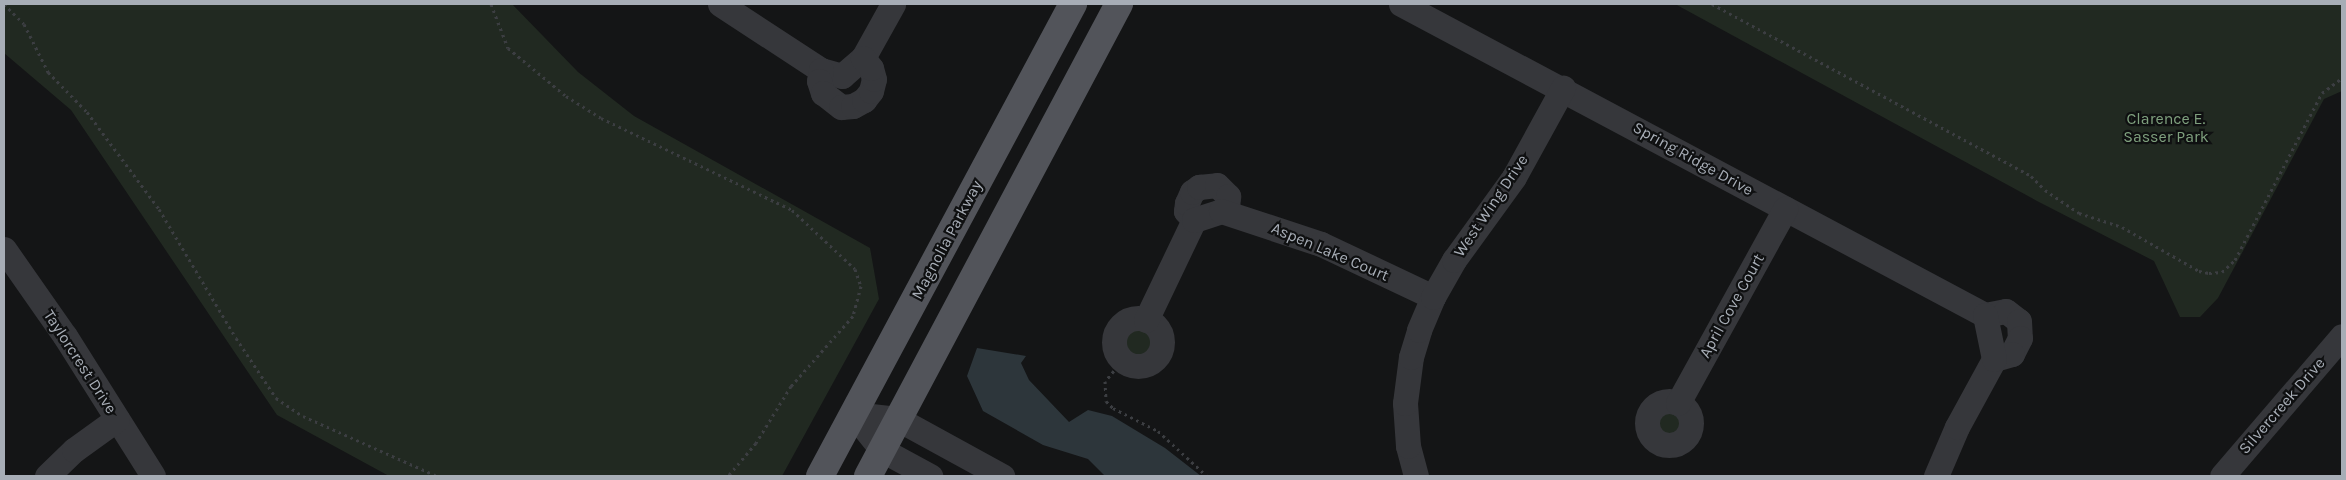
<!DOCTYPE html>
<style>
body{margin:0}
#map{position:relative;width:2346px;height:480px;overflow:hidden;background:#141516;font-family:Karla,sans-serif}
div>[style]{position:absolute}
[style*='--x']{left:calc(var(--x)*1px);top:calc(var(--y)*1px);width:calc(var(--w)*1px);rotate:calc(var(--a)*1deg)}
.green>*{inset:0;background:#212921}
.round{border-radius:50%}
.water>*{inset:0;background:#2d363b}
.path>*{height:3px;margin-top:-1.5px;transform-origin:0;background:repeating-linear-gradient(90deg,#3c3e42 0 2.5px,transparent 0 6.5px)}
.minor>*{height:25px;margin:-12.5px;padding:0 12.5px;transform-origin:12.5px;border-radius:12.5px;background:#36373b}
.minor>.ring{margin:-12.5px;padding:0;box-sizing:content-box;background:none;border:25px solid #36373b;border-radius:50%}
.major>*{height:28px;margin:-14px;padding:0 14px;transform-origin:14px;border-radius:14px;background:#52545a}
span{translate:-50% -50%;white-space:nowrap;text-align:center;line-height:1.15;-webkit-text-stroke:4.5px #0f1011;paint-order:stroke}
.park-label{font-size:16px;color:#7fa07e}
.street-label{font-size:16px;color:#a7adb6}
.frame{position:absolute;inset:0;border:5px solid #a7adb6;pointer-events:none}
</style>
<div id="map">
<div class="green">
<div style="clip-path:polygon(4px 4px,512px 4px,578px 72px,634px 116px,870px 248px,879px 299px,782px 476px,389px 476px,277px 415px,71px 110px,4px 53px)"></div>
<div style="clip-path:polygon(1675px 4px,2342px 4px,2342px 91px,2324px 99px,2218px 298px,2200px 317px,2180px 317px,2154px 261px,2037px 201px)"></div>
<div class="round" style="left:1123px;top:328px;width:30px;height:30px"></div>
<div class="round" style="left:1653px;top:409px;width:30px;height:30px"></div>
</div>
<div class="water">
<div style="clip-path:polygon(977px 348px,1026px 356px,1021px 363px,1029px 380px,1069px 422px,1088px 410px,1112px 416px,1165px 448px,1201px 476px,1105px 476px,1088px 459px,1043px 445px,983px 411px,967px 376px)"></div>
</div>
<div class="path">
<div style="--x:4;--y:4;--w:28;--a:45"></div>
<div style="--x:24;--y:24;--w:54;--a:63.4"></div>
<div style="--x:48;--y:72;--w:56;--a:45.7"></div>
<div style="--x:87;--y:112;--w:121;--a:53.4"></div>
<div style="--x:159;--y:209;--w:150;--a:59.2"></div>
<div style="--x:236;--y:338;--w:72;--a:56.3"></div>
<div style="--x:276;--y:398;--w:32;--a:34"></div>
<div style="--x:303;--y:416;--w:147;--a:24.1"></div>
<div style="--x:491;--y:4;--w:47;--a:68.9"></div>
<div style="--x:508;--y:48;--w:75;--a:39.6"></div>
<div style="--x:566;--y:96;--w:41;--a:32.2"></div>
<div style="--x:601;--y:118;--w:212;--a:25.7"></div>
<div style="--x:792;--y:210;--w:86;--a:43.1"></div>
<div style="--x:855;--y:269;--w:18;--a:71"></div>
<div style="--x:861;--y:286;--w:31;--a:105"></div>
<div style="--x:853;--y:316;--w:94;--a:131.5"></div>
<div style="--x:791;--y:386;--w:67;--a:121.6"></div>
<div style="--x:756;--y:443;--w:43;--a:130.3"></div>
<div style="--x:1712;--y:4;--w:362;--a:28.3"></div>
<div style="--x:2031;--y:176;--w:20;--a:45"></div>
<div style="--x:2045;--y:190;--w:41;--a:34.1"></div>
<div style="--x:2079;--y:213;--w:45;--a:18"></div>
<div style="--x:2122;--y:227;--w:89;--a:29.7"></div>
<div style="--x:2199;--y:271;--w:10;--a:11"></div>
<div style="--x:2209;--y:273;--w:13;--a:-4"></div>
<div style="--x:2222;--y:272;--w:18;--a:-43"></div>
<div style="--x:2235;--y:260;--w:188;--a:-62.5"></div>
<div style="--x:2322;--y:93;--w:25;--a:-37"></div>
<div style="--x:1122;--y:361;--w:26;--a:130"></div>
<div style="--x:1105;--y:381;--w:20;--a:87"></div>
<div style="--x:1106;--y:401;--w:10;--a:45"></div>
<div style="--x:1113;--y:408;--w:51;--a:27.1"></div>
<div style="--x:1158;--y:431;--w:67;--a:42.6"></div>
</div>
<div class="minor">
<div style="--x:720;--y:4;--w:121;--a:33.2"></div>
<div style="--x:821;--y:70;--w:22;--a:16"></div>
<div style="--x:842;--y:76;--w:28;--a:-41"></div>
<div style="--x:863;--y:58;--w:62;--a:-60.9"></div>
<div style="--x:1401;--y:4;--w:662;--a:28.04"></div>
<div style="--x:821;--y:70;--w:11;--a:100"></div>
<div style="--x:819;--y:81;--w:13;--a:72"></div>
<div style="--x:823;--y:93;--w:23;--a:38"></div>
<div style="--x:841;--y:107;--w:12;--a:-5"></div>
<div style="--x:853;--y:106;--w:13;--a:-29"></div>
<div style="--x:864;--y:100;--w:11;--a:-52"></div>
<div style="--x:871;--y:91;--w:12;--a:-76"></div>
<div style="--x:874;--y:79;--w:11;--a:-105"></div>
<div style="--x:871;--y:68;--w:13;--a:-129"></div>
<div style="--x:1194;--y:220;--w:12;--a:-132"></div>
<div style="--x:1186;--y:211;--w:8;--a:-83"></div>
<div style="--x:1187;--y:203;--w:12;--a:-66"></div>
<div style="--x:1192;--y:192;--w:9;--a:-36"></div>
<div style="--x:1199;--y:187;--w:18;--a:-6"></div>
<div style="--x:1217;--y:185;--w:16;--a:45"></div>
<div style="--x:1228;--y:196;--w:15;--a:94"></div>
<div style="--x:4;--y:249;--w:106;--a:55"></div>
<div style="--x:65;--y:336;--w:165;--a:57.8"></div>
<div style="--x:1985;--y:315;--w:21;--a:-11"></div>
<div style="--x:2006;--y:311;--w:16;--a:38"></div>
<div style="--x:2019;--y:321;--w:17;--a:87"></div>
<div style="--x:2020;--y:338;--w:18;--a:117"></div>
<div style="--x:2012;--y:354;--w:19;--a:164"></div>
<div class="ring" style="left:1114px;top:318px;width:23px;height:23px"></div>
<div style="--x:1146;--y:320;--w:111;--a:-64.4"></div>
<div style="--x:1194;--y:220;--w:28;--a:-18"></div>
<div style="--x:1221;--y:211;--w:105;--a:18.3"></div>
<div style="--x:1321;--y:244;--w:124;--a:25.3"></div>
<div class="ring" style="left:1647px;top:401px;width:19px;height:19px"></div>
<div style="--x:1678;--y:403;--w:222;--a:-61.1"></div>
<div style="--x:853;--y:414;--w:45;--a:6.3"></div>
<div style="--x:898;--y:419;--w:119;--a:28.7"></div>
<div style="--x:853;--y:414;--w:46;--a:51.1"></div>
<div style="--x:882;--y:450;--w:55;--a:28.4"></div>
<div style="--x:47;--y:476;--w:37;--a:-44"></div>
<div style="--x:74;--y:450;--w:53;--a:-35.8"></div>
<div style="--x:1416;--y:476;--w:31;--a:-105"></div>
<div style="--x:1408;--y:446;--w:43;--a:-94"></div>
<div style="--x:1405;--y:403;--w:46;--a:-82.6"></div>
<div style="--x:1411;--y:357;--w:28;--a:-73"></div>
<div style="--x:1419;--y:330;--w:36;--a:-67"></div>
<div style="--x:1433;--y:297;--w:43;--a:-60.4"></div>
<div style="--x:1454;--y:260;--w:102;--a:-54.1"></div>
<div style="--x:1514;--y:177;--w:102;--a:-61.2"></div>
<div style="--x:1936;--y:476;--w:53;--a:-66.8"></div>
<div style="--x:1957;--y:427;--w:77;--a:-61.4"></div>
<div style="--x:1994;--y:359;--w:45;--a:-101.6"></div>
<div style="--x:2222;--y:476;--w:184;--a:-49.4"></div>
</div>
<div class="major">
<div style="--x:820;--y:476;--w:536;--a:-61.81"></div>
<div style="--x:868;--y:476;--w:535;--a:-62"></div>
</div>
<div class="park-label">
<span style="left:2166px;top:128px">Clarence E.<br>Sasser Park</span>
</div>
<div class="street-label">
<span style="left:1693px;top:159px;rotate:29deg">Spring Ridge Drive</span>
<span style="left:1491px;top:206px;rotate:-56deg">West Wing Drive</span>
<span style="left:947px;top:240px;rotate:-62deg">Magnolia Parkway</span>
<span style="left:1330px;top:252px;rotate:23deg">Aspen Lake Court</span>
<span style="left:1732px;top:306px;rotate:-61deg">April Cove Court</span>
<span style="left:80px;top:362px;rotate:57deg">Taylorcrest Drive</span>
<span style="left:2282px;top:406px;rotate:-49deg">Silvercreek Drive</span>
</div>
<div class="frame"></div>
</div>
